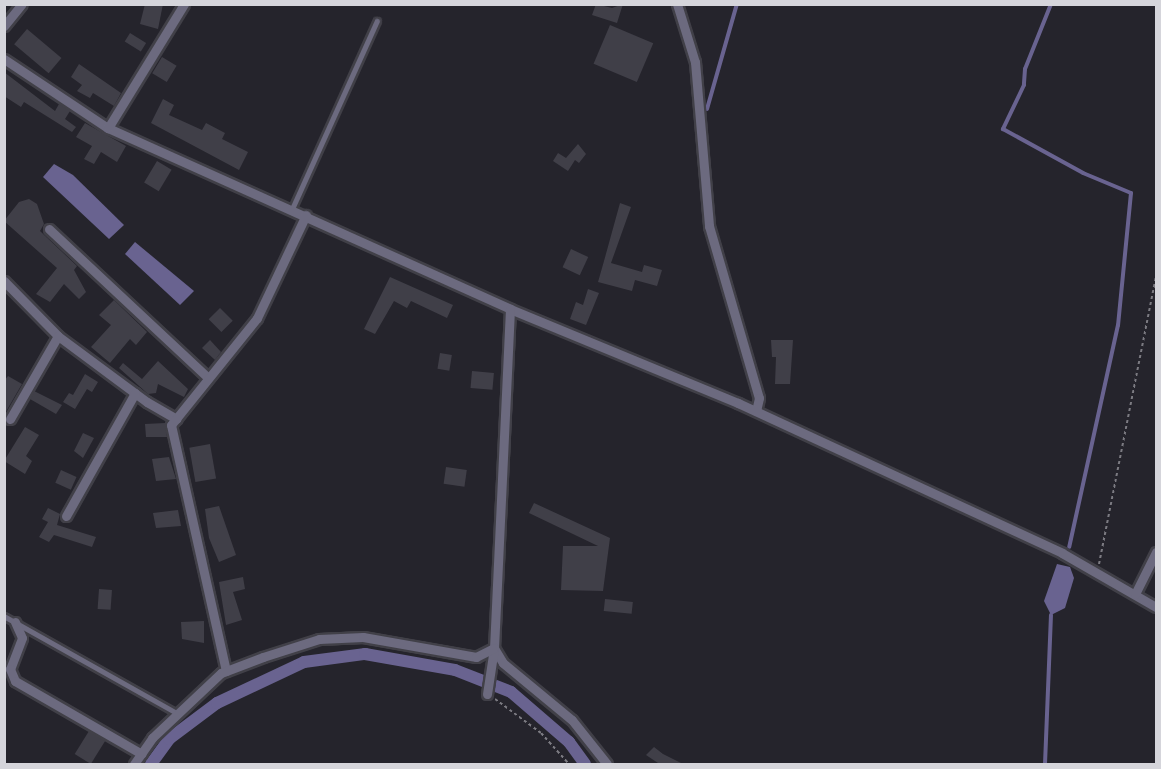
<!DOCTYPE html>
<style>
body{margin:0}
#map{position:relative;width:1161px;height:769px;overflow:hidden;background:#25242c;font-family:Poppins,sans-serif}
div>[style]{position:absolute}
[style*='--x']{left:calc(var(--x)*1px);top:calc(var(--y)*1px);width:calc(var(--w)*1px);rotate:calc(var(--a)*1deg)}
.water>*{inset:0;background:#696390}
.stream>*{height:4px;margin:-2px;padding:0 2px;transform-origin:2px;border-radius:2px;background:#696390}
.canal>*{height:12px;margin:-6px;padding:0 6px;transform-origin:6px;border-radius:6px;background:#696390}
.building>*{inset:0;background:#403f48;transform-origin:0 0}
.path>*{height:2px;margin-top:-1px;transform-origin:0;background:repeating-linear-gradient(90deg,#7c7b82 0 3px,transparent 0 6px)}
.roads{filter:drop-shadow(2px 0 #414048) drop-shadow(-2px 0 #414048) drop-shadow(0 2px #414048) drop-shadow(0 -2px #414048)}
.service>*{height:4.5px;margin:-2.25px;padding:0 2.25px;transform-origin:2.25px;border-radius:2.25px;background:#6c6a7f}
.minor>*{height:9px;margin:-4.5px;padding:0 4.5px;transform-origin:4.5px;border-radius:4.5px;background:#6c6a7f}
span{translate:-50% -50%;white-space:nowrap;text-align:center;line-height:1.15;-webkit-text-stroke:4.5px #1b1a23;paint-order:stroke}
.frame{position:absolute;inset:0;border:6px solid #d5d5db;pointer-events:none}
</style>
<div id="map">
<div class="water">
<div style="clip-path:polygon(54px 164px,73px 175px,124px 225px,109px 239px,43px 177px)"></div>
<div style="clip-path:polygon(135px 242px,194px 291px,180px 305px,125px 254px)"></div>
<div style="clip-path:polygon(1057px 564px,1070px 567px,1074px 578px,1065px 608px,1051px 615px,1044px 601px)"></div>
</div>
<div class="stream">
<div style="--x:1051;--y:4;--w:70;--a:111.8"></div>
<div style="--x:1025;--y:69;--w:16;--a:94"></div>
<div style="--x:1024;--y:85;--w:49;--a:115.5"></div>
<div style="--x:1003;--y:129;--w:91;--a:28.8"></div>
<div style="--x:1083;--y:173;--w:52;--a:22.6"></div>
<div style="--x:1131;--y:193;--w:133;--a:95.6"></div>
<div style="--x:1118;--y:325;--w:227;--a:102.4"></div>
<div style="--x:707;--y:109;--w:109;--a:-74.1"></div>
<div style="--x:1045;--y:764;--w:149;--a:-87.7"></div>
</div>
<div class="canal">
<div style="--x:151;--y:764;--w:31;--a:-54"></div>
<div style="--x:169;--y:739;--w:60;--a:-36.9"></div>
<div style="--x:217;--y:703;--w:96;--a:-25.2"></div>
<div style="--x:304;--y:662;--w:62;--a:-7.5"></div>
<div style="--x:365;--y:654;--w:91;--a:10.1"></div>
<div style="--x:455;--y:670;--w:60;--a:21.4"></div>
<div style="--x:511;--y:692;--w:77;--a:40.8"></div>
<div style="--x:569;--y:742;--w:27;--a:54"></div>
</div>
<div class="building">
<div style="clip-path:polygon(145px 4px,163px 4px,158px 29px,140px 24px)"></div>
<div style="clip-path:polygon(596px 4px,612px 8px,623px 4px,617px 23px,592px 15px)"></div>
<div style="left:610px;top:25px;width:47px;height:42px;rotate:23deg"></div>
<div style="left:27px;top:29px;width:45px;height:20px;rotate:40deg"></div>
<div style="left:130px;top:33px;width:19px;height:10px;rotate:32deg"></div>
<div style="left:162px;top:57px;width:17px;height:19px;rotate:31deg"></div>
<div style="clip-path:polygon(79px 64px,121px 93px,114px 106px,93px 93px,90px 98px,77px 91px,82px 85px,71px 77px)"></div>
<div style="clip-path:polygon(4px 72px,55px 111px,59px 104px,70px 111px,65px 119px,76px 127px,72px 132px,24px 102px,21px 107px,4px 96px)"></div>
<div style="clip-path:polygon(163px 99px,174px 105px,169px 115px,202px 130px,206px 123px,225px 133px,222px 139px,248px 152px,239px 170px,151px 123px)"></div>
<div style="clip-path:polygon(85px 123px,126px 146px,117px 162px,101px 152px,94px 164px,84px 159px,92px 146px,76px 137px)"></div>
<div style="clip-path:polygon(578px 144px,586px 154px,579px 163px,575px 160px,568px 171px,553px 161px,558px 153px,566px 158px)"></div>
<div style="left:157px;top:161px;width:17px;height:25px;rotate:31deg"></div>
<div style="clip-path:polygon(29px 199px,37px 204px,44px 224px,40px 231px,77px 266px,74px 270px,86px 292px,79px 299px,64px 284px,50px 302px,36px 294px,57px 268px,4px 221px,19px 202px)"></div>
<div style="clip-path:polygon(620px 203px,631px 207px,611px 263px,642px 272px,644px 265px,662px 270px,657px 286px,635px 280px,632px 291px,598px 282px,604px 261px,609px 262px,604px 261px)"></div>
<div style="left:571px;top:249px;width:19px;height:20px;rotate:25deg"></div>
<div style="clip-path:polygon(390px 277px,453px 305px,447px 318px,411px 301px,407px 308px,394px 301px,375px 334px,364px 329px)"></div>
<div style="clip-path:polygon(588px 289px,599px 293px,586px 325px,570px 319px,576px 302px,583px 305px)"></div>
<div style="clip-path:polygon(114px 300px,147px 332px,136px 345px,130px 339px,110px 363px,91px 347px,111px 325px,99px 315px)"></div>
<div style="left:220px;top:308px;width:18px;height:16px;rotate:45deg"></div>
<div style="clip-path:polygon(210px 340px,221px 352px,215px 360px,202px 348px)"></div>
<div style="clip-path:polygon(771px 340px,793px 340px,790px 384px,775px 384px,776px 357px,772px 357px)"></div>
<div style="left:440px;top:353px;width:12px;height:16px;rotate:9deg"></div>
<div style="clip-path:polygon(158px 361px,188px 389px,184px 397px,158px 384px,156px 393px,148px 394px,119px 368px,123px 363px,142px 379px)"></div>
<div style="left:472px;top:371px;width:22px;height:17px;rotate:5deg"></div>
<div style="clip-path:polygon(85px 374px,98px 382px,92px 392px,87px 389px,75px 409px,63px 402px,69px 393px,73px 395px)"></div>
<div style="clip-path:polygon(8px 376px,22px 384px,4px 415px,4px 381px)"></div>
<div style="clip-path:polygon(34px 391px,62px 405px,56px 414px,30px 399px)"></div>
<div style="clip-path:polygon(165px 423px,167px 437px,146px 437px,145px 424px)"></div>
<div style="clip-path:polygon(25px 427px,39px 435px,26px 456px,32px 461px,25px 474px,4px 461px)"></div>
<div style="clip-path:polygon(83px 433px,94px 438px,83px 458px,74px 451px)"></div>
<div style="left:210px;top:444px;width:35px;height:21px;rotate:80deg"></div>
<div style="clip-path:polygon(169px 457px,176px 479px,156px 481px,152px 459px)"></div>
<div style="left:446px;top:467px;width:21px;height:17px;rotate:8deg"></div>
<div style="left:61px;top:470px;width:17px;height:14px;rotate:24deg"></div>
<div style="clip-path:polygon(534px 503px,610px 538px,603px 591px,561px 590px,563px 546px,598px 546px,529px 513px)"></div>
<div style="clip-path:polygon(219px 506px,236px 555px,219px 562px,209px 538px,205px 509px)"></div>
<div style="clip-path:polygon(48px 508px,60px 514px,57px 525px,96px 537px,92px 547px,54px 535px,49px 542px,39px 537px,48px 522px,42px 519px)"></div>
<div style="clip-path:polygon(178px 510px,181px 526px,156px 528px,153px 513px)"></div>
<div style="clip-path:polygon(243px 577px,245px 589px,233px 592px,242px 620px,226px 625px,219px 582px)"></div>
<div style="left:99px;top:589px;width:13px;height:20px;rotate:4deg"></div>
<div style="left:605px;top:599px;width:28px;height:12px;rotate:6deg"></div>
<div style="clip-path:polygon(204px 621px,204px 643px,182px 639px,181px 622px)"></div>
<div style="left:89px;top:731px;width:19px;height:27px;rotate:32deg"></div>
<div style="clip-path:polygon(654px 747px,663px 754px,685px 765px,661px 765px,646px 755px)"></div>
</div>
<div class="path">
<div style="--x:1099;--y:564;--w:295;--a:-78.8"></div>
<div style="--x:495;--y:699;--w:57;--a:36.5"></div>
<div style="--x:541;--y:733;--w:42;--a:47.9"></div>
</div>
<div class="roads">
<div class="service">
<div style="--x:292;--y:209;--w:206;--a:-65.7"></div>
<div style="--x:4;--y:616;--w:198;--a:29.3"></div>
</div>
<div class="minor">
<div style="--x:677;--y:4;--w:61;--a:72.8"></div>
<div style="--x:695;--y:62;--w:165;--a:85.1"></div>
<div style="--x:709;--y:226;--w:179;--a:73.8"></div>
<div style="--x:759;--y:398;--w:13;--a:103"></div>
<div style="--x:4;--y:26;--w:28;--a:-51"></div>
<div style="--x:4;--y:59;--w:125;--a:33.6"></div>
<div style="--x:108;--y:128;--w:441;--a:24.2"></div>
<div style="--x:510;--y:309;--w:247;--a:22.4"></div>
<div style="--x:738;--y:403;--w:357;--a:24.8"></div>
<div style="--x:1062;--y:553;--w:108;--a:29.9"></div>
<div style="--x:108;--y:128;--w:145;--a:-58.5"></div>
<div style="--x:49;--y:229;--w:216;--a:43.1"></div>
<div style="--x:4;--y:281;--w:77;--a:45.5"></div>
<div style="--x:58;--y:336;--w:111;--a:36.6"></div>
<div style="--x:147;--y:402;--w:34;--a:30"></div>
<div style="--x:510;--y:309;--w:339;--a:92.7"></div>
<div style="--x:494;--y:648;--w:17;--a:59"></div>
<div style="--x:503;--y:663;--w:89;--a:39.6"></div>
<div style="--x:572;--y:720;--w:56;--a:51.5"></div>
<div style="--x:10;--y:419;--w:96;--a:-60"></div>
<div style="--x:66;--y:516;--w:141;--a:-60.7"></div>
<div style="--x:1135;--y:594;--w:47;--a:-63.4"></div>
<div style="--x:15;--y:622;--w:17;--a:66"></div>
<div style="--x:22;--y:638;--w:33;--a:111"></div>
<div style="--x:10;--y:669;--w:13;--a:67"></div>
<div style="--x:15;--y:681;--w:146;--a:29.9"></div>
<div style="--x:226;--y:671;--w:252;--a:-102.6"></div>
<div style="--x:171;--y:425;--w:137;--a:-51.2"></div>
<div style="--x:257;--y:318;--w:114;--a:-64.6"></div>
<div style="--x:487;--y:694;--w:47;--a:-81.3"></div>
<div style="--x:134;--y:764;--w:32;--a:-55"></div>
<div style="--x:152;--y:738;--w:95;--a:-43.3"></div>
<div style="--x:221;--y:673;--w:45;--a:-20.9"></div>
<div style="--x:263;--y:657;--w:59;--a:-17.8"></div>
<div style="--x:319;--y:639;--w:44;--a:-2.6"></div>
<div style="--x:363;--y:637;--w:115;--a:10"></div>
<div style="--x:476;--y:657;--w:20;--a:-27"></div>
</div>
</div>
<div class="frame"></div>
</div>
